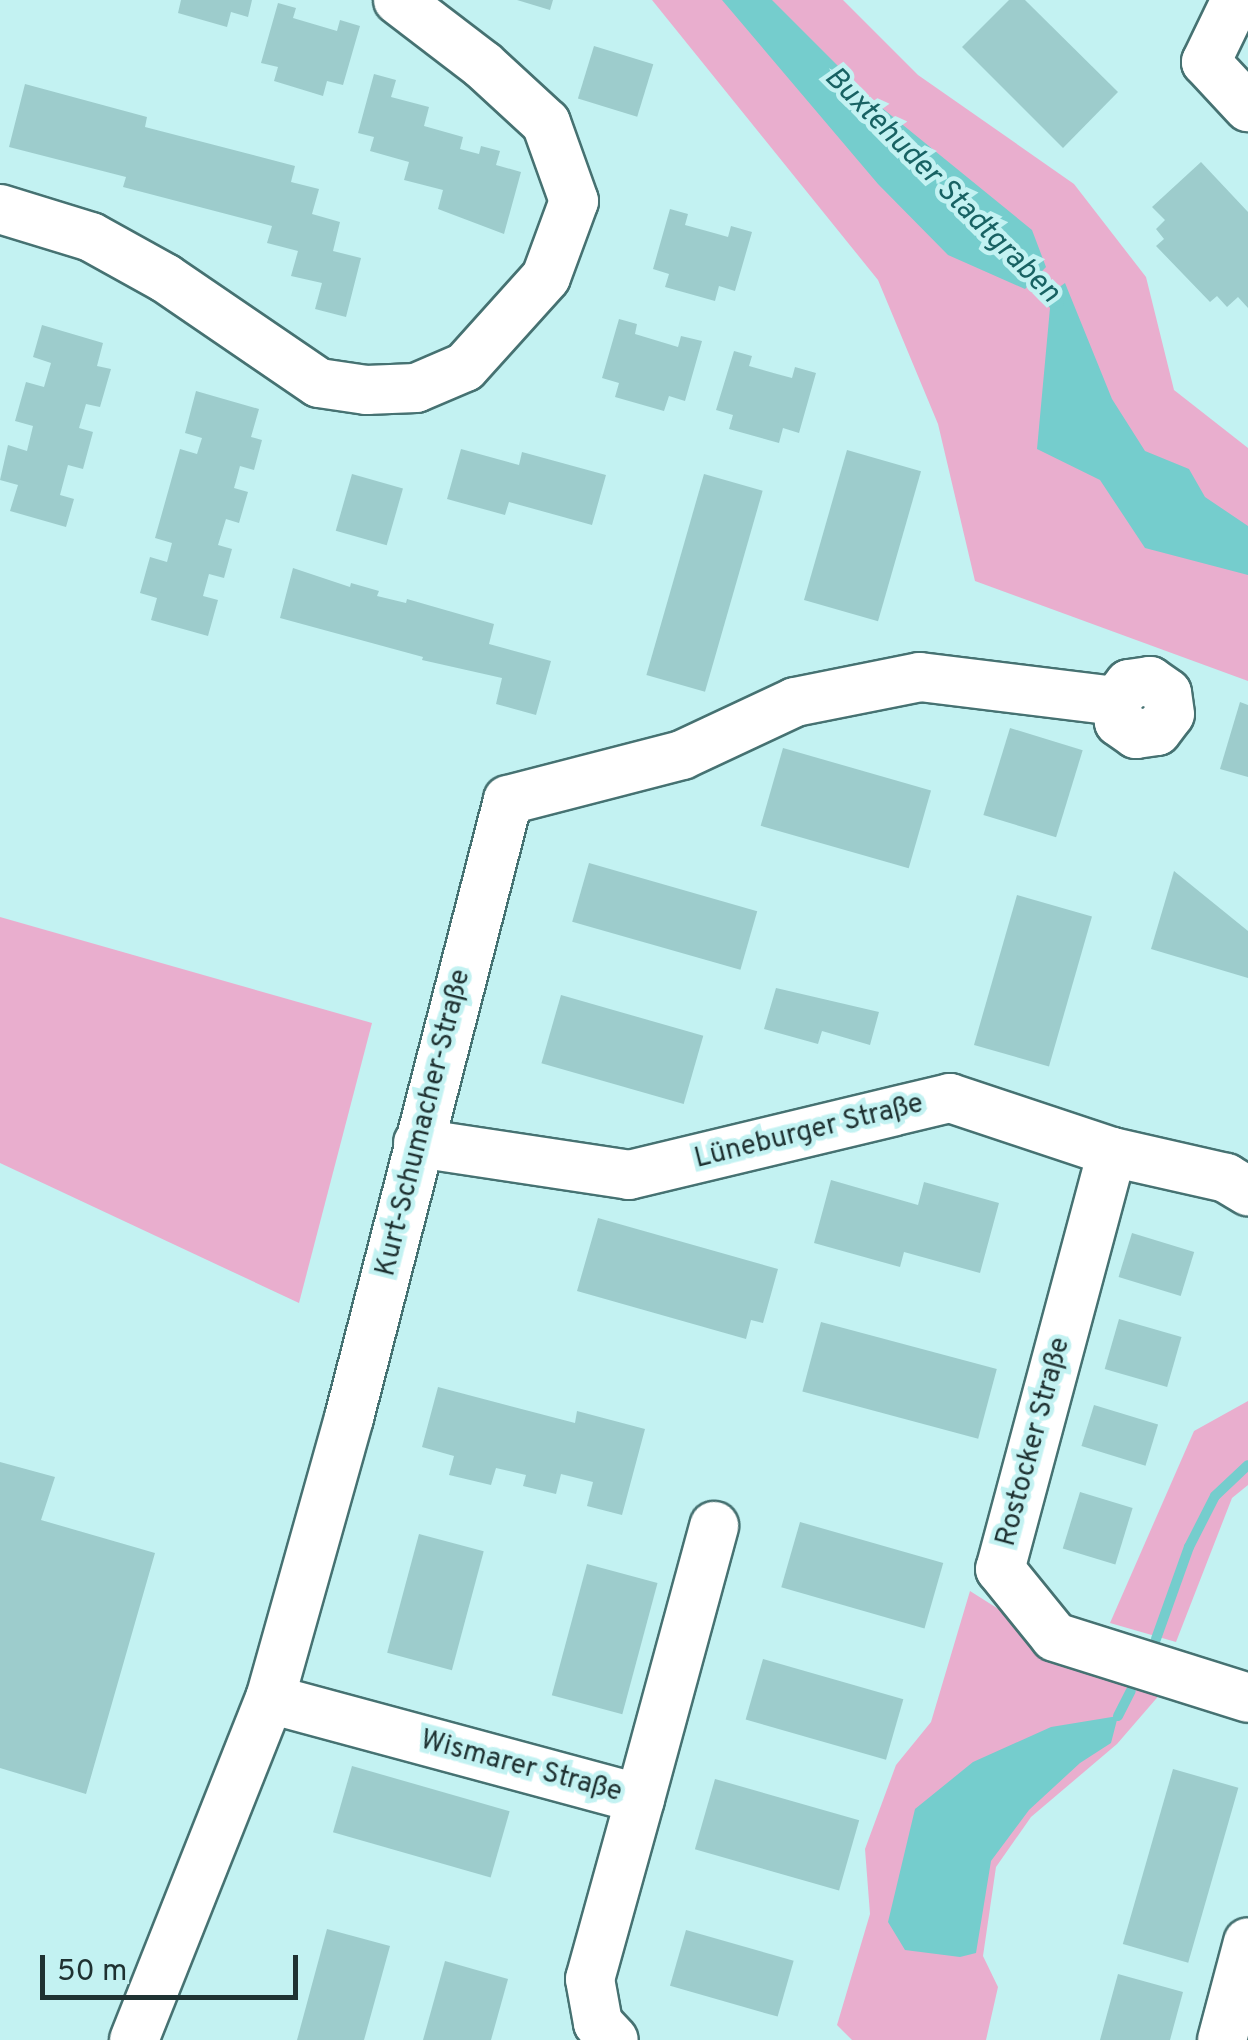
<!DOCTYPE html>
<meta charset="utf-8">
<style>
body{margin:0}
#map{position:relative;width:1248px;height:2040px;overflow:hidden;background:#c3f2f2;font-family:Overpass,sans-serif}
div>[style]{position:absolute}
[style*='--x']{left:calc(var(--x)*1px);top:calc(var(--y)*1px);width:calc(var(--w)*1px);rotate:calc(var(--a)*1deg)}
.green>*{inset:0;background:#e9aece}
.water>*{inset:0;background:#75cdcd}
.stream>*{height:10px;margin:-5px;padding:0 5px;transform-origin:5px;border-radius:5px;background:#75cdcd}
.building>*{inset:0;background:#9dcccc;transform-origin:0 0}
.roads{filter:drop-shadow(2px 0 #467272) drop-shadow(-2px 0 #467272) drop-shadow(0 2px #467272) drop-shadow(0 -2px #467272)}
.minor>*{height:48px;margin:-24px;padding:0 24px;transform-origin:24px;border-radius:24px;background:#fff}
span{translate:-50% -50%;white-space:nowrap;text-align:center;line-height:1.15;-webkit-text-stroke:9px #c3f2f2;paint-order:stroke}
.street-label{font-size:28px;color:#1f3232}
.water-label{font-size:30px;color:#186263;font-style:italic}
.scale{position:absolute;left:40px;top:1955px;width:258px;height:45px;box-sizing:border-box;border:5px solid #1f3232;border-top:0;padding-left:12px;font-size:30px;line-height:35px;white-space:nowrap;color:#1f3232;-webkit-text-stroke:8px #c3f2f2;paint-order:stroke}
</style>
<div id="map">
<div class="green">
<div style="clip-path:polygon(652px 0,843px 0,918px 75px,1074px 184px,1146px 277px,1174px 390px,1248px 448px,1248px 681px,975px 581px,938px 424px,878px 280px)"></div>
<div style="clip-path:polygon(0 917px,372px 1023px,299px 1303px,0 1163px)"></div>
<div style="clip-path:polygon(1248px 1401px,1248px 1485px,1232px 1498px,1176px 1642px,1110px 1623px,1194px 1431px)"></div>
<div style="clip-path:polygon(970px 1591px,1008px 1615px,1168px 1685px,1117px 1744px,1031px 1817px,996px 1867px,983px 1956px,998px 1987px,986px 2040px,852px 2040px,837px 2025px,870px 1914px,865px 1849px,896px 1765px,931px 1722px)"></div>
</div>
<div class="water">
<div style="clip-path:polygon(722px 0,772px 0,871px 99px,1032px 230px,1046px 267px,1025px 289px,948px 255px,878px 184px)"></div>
<div style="clip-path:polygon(1065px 283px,1112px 399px,1145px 451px,1189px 469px,1205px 497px,1248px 526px,1248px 575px,1145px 548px,1100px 480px,1037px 449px,1050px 308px,1043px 299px)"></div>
<div style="clip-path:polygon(1118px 1716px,1111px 1743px,1080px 1763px,1029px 1810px,991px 1861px,976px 1953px,960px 1957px,905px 1950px,888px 1922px,915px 1809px,973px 1762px,1051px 1727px)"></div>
</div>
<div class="stream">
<div style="--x:1027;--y:267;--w:48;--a:48.4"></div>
<div style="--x:1156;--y:1639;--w:98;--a:-70.3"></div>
<div style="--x:1189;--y:1547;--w:57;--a:-63"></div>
<div style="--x:1215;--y:1496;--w:45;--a:-43.2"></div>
<div style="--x:1118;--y:1716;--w:28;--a:-63"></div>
</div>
<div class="building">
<div style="clip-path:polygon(181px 0,252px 0,248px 17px,231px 12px,227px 27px,178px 13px)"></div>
<div style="clip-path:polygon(517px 0,553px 0,550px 10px)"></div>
<div style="clip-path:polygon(1009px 0,1025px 0,1118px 92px,1063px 148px,962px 47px)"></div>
<div style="clip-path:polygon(278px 3px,296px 8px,293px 18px,337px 31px,340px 20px,360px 26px,343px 85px,327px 81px,323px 96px,274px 81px,278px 67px,261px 63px)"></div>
<div style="left:594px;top:46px;width:62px;height:55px;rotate:17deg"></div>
<div style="clip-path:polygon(374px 74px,396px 80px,391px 97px,429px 107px,424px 126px,463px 137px,460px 149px,479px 154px,481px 146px,500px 151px,496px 165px,521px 172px,504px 234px,438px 209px,443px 190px,404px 180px,409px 162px,370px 151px,374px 137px,358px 133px)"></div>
<div style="clip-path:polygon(25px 84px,147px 117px,145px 127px,295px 166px,291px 182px,319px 189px,312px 214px,340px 222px,333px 251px,361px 258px,346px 317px,315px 309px,322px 283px,291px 276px,298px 251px,267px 243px,272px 226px,123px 187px,126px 177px,9px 147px)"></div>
<div style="clip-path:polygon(1201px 162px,1248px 212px,1248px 308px,1238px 297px,1227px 307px,1217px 296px,1210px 302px,1156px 246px,1164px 239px,1156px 229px,1165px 220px,1152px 207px)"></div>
<div style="clip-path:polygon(670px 209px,688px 214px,685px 225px,714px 233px,728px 237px,731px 226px,752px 232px,735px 291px,719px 286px,715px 301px,665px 287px,669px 274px,653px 269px)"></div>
<div style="clip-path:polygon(619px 319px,637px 324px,635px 334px,678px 347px,681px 336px,702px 341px,685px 401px,669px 396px,664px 411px,615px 397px,619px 383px,602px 378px)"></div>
<div style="clip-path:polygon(42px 325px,103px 343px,97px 366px,111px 369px,100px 407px,86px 404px,79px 428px,93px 432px,83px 469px,68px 465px,60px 495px,74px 499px,66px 527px,10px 511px,18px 485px,0 480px,8px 445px,27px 451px,33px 426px,15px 421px,26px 382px,44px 387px,51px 363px,33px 357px)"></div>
<div style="clip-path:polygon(734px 351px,752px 356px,749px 366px,777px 374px,792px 378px,795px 367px,816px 373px,799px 433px,783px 428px,779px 443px,729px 429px,733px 415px,716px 410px)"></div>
<div style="clip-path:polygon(196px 391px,259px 409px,251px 437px,262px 440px,254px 470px,240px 466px,236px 481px,234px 488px,248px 492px,239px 523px,226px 519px,218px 545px,232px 549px,224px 578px,209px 574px,203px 596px,218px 600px,208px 636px,151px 620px,157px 598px,140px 593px,150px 557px,167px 562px,172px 543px,155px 538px,180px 449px,197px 454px,202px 438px,185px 433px)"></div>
<div style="clip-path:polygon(461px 449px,519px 465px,522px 452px,606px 475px,592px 525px,509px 502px,505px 515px,447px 499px)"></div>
<div style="left:847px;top:450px;width:77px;height:156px;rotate:16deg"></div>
<div style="left:352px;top:474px;width:53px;height:59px;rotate:16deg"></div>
<div style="left:704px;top:474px;width:61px;height:209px;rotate:16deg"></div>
<div style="clip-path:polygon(293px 568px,350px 587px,351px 583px,379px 591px,377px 596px,406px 603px,407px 599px,494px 624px,489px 644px,551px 661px,536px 715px,496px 704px,502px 678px,422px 660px,423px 657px,280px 618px)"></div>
<div style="clip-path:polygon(1240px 702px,1248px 705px,1248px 777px,1220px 769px)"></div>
<div style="left:1010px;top:728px;width:76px;height:91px;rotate:17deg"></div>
<div style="left:783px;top:748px;width:154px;height:81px;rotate:16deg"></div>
<div style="left:589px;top:863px;width:175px;height:61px;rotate:16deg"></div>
<div style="clip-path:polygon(1174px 871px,1248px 931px,1248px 978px,1151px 949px)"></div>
<div style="left:1017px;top:895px;width:78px;height:156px;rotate:16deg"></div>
<div style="clip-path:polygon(776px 988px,879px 1012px,870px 1045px,822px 1031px,818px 1044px,764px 1029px)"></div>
<div style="left:561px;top:995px;width:148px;height:71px;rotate:16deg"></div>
<div style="clip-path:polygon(831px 1180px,918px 1205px,924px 1182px,999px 1203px,980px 1273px,904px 1252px,900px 1267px,814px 1243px)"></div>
<div style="clip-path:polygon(598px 1218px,778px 1269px,763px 1323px,751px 1320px,746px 1339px,577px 1291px)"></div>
<div style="left:1132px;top:1233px;width:65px;height:46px;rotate:17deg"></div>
<div style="left:1119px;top:1319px;width:65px;height:52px;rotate:16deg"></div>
<div style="left:821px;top:1322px;width:182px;height:72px;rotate:15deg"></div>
<div style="clip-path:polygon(438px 1387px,575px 1423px,577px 1411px,645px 1429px,622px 1515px,587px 1506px,593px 1482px,561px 1474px,556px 1494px,523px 1486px,526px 1475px,496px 1468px,491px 1485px,449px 1475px,454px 1456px,422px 1447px)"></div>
<div style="left:1094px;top:1405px;width:67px;height:43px;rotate:17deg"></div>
<div style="clip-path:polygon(0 1462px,55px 1477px,41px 1520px,155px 1553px,86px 1794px,0 1768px)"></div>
<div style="left:1080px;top:1492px;width:55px;height:59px;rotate:17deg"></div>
<div style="left:800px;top:1522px;width:149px;height:68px;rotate:16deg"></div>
<div style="left:419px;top:1534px;width:67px;height:123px;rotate:15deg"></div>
<div style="left:587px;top:1564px;width:73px;height:136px;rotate:15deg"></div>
<div style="left:763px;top:1659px;width:146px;height:63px;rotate:16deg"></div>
<div style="left:352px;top:1766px;width:164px;height:69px;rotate:16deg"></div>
<div style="left:1173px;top:1769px;width:68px;height:182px;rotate:16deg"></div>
<div style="left:715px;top:1779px;width:150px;height:73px;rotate:16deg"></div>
<div style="clip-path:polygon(327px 1929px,390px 1946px,364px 2040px,297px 2040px)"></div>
<div style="left:686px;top:1930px;width:112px;height:58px;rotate:16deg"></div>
<div style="clip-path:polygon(445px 1961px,508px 1979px,491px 2040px,423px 2040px)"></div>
<div style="clip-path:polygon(1118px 1974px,1183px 1992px,1170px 2040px,1100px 2040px)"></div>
</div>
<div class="roads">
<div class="minor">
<div style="--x:1236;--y:0;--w:69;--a:115.8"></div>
<div style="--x:1206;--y:62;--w:62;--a:47"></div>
<div style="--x:0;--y:209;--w:95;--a:17.1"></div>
<div style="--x:91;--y:237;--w:85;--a:29"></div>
<div style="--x:165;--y:278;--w:186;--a:34.3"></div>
<div style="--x:319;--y:383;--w:48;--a:8.5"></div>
<div style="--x:366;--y:390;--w:50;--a:-2.3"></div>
<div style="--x:416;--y:388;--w:53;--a:-23.2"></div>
<div style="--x:465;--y:367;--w:121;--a:-48"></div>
<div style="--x:546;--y:277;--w:81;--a:-69.8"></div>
<div style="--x:574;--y:201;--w:83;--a:-109.7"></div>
<div style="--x:546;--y:123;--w:86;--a:-137.4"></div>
<div style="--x:483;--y:65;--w:107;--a:-142.6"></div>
<div style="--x:418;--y:1143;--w:213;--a:8.6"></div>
<div style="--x:629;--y:1175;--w:330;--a:-13.5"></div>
<div style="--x:950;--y:1098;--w:171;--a:18.4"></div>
<div style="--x:1112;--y:1152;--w:117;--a:12.8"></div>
<div style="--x:1226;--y:1178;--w:26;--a:31"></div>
<div style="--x:1112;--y:1152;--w:432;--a:105"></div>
<div style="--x:1000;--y:1569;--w:87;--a:51"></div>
<div style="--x:1055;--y:1637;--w:202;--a:17.5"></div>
<div style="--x:270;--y:1699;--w:383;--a:15.1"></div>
<div style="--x:640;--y:1799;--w:187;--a:105.5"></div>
<div style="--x:590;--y:1979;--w:45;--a:79.7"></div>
<div style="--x:598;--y:2023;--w:23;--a:47"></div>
<div style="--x:640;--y:1799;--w:283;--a:-74.8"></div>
<div style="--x:134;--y:2040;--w:367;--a:-68.3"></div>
<div style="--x:270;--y:1699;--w:292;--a:-74.3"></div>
<div style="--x:349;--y:1418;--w:638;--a:-75.57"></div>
<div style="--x:508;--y:800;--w:180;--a:-14.5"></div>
<div style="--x:682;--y:755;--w:125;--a:-25.1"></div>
<div style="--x:795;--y:702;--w:127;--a:-11.3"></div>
<div style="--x:920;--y:677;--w:197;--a:7"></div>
<div style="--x:1116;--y:701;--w:21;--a:82"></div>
<div style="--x:1119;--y:722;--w:21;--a:35"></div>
<div style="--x:1136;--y:734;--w:21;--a:-8"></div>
<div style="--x:1157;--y:731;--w:21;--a:-53"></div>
<div style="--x:1170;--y:714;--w:21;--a:-98"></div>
<div style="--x:1167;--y:693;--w:21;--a:-145"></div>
<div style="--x:1150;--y:681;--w:21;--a:172"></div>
<div style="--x:1129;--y:684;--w:21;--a:127"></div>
<div style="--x:1222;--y:2040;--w:101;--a:-75.1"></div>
</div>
</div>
<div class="street-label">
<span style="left:424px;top:1123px;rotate:-76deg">Kurt-Schumacher-Straße</span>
<span style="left:809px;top:1132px;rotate:-14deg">Lüneburger Straße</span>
<span style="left:1034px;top:1442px;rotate:-75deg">Rostocker Straße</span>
<span style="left:521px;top:1767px;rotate:15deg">Wismarer Straße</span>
</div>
<div class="water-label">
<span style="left:941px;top:186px;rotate:45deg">Buxtehuder Stadtgraben</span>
</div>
<div class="scale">50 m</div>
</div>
